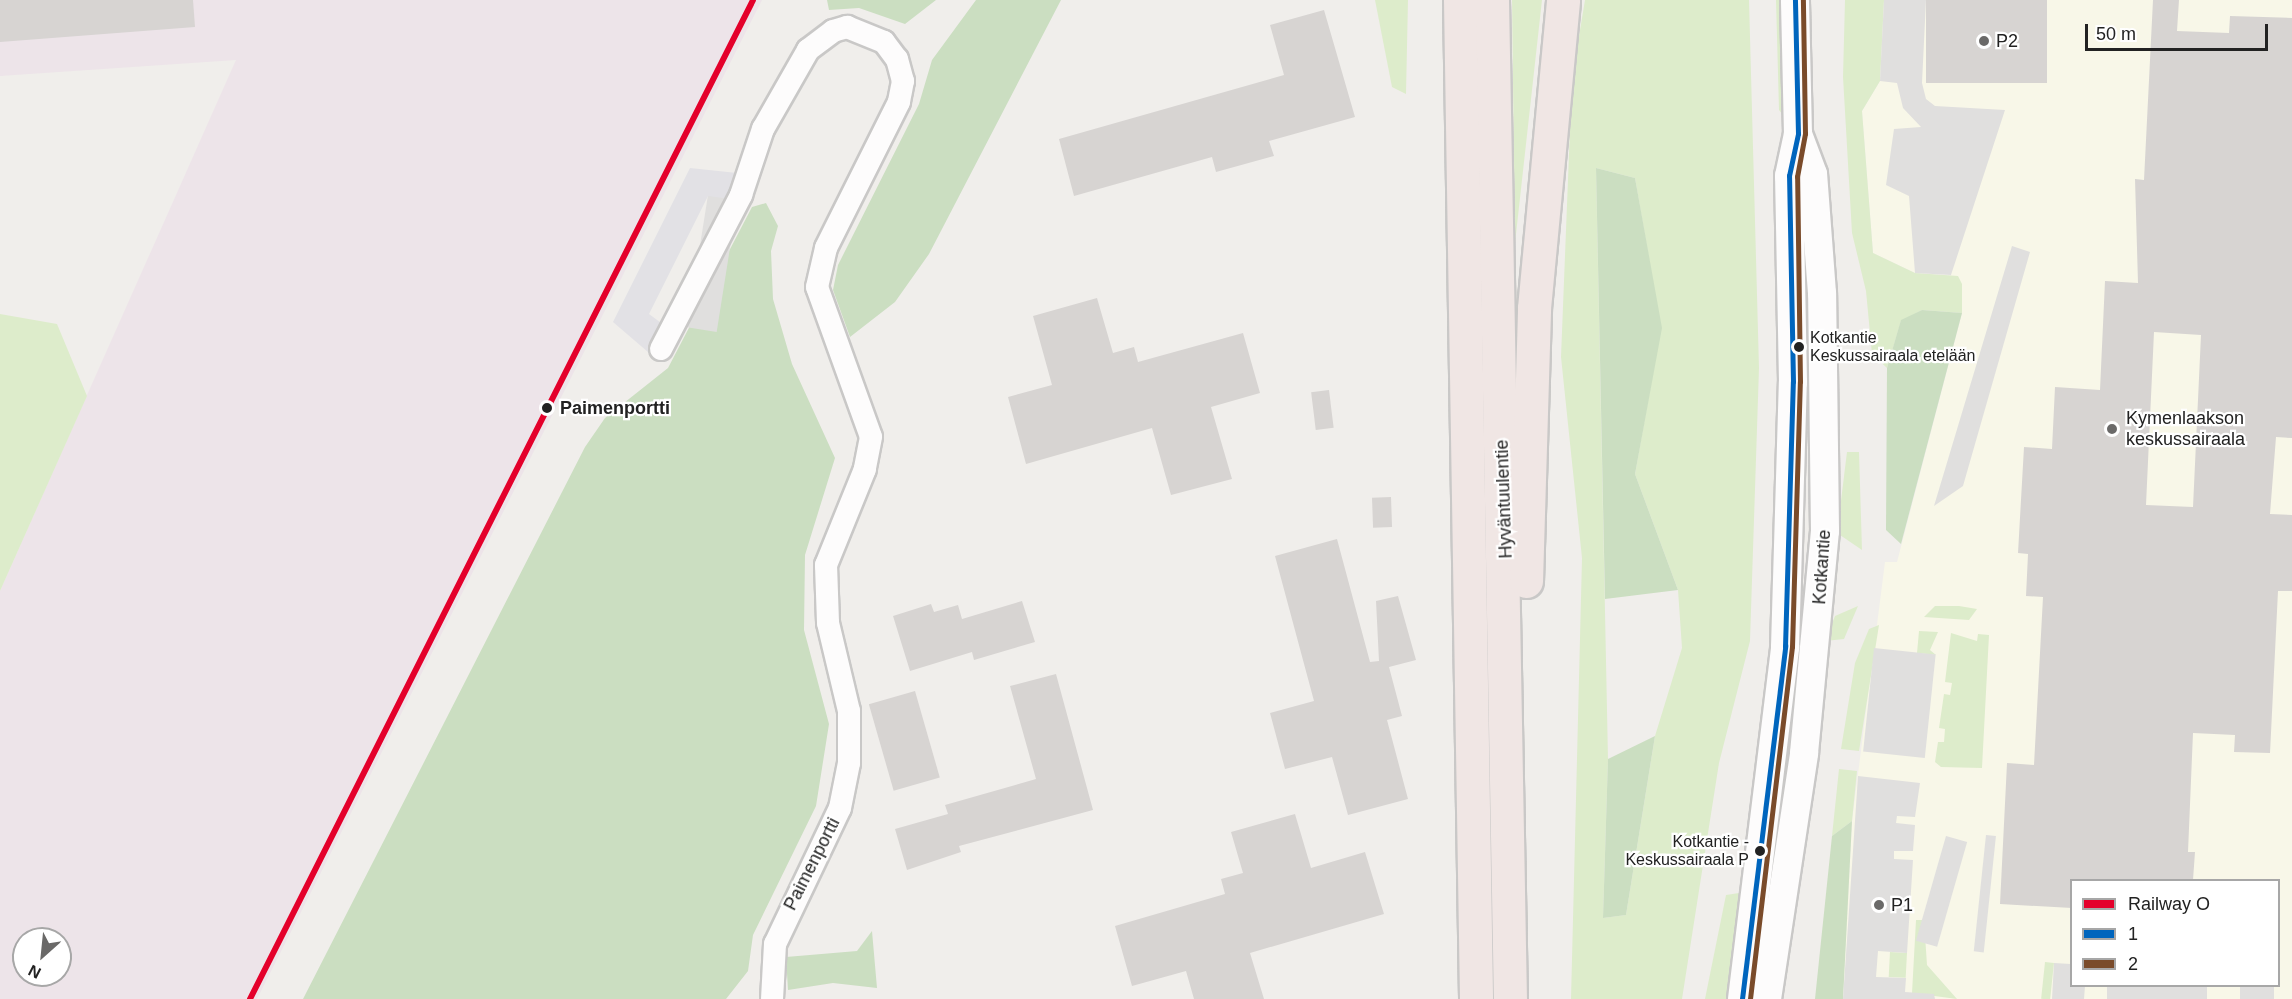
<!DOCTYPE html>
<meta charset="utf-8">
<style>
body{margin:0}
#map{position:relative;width:2292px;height:999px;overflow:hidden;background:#f0eeeb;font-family:Arial,sans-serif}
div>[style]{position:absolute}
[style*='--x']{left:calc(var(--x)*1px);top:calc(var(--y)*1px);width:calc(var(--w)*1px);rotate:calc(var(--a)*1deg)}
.industrial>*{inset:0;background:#ede4e9}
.education>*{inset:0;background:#f8f7e8}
.grass>*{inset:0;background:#ddeccb;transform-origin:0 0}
.forest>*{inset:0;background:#cbdec1}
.parking>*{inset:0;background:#e0dfde;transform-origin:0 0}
.plaza>*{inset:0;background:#e2e1e5}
.building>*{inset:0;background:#d7d4d2;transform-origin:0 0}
.roads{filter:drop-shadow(2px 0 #c9c8c7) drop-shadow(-2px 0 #c9c8c7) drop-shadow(0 2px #c9c8c7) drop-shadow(0 -2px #c9c8c7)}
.minor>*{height:22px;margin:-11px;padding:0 11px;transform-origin:11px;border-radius:11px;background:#fdfcfc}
.tertiary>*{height:28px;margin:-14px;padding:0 14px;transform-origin:14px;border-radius:14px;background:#fdfcfc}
.trunk>*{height:33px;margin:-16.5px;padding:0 16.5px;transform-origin:16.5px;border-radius:16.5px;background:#f0e6e4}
.bus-1>*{height:4.5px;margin:-2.25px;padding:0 2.25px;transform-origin:2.25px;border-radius:2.25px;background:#0065bd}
.bus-2>*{height:4.5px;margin:-2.25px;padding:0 2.25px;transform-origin:2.25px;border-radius:2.25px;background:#7a4b2a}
.rail-1>*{height:6px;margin:-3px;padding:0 3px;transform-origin:3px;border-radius:3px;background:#e4002b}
.dots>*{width:16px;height:16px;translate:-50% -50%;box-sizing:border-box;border:3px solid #fff;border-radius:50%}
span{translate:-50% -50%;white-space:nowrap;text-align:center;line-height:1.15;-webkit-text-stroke:4.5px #fff;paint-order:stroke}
.bus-label{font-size:16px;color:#222}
.left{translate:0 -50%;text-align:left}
.right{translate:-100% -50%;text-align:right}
.poi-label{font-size:18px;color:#222}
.stop-label{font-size:18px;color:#222;font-weight:700}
.street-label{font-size:18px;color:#222}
.legend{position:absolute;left:2070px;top:879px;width:210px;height:108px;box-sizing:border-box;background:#fff;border:2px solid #a7a7a7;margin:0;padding:8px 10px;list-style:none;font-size:18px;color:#222}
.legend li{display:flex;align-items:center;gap:12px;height:30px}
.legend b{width:30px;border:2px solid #a7a7a7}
.north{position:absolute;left:12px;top:927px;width:60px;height:60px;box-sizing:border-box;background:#fff;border:2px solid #a7a7a7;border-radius:50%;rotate:207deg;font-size:16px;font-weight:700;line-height:24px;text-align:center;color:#222}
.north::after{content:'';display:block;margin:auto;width:21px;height:27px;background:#6a6968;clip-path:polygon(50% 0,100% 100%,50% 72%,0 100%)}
.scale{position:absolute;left:2085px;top:24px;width:183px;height:27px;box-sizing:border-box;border:3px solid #222;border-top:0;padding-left:8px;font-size:18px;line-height:21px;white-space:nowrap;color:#222;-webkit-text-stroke:4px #fff;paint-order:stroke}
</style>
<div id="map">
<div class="industrial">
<div style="clip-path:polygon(evenodd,0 0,762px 0,257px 999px,0 999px,0 591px,236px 60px,0 76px,0 0,24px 939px,60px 939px,60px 975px,24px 975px,24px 939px)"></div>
</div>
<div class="education">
<div style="clip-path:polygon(evenodd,1884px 0,2292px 0,2292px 999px,1843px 999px,1852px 821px,1885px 562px,1897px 562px,1962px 313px,1951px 275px,1915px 273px,1873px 253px,1862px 111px,1880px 81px,1884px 0,2072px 880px,2278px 880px,2278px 986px,2072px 986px,2072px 880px)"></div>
</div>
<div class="grass">
<div style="clip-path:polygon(1375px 0,1408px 0,1406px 94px,1392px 87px)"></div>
<div style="clip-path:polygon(1512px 0,1542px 0,1515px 243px)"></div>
<div style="clip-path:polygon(evenodd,1585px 0,1749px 0,1759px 368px,1750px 641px,1719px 763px,1682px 999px,1571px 999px,1582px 558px,1561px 357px,1572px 78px,1585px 0,1596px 168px,1635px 178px,1661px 328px,1635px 474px,1678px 590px,1682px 648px,1655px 736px,1626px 915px,1603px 918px,1608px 759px,1596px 168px)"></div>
<div style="clip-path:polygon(1776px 0,1785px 0,1787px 120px,1779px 110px)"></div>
<div style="clip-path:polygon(1845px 0,1884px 0,1880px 81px,1862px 111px,1873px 253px,1915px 273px,1958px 276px,1962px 284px,1962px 313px,1922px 310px,1901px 321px,1887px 368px,1872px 354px,1866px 291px,1852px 233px,1843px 77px)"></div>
<div style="clip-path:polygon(0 314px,57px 324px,87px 396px,0 591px)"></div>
<div style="clip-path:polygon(1847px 452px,1859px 452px,1862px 550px,1837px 533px)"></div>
<div style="clip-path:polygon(1858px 606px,1844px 639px,1825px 641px,1835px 616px)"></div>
<div style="clip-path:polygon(1935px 606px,1959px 606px,1977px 609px,1969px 620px,1924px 617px)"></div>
<div style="clip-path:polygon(1879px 625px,1859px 751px,1841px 749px,1855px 663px,1869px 629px)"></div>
<div style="clip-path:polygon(1919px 631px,1938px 632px,1930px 650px,1936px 655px,1917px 653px)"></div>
<div style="clip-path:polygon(1951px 633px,1977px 641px,1978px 634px,1989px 635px,1982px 768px,1941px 767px,1935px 762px,1938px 742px,1944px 742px,1945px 729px,1939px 728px,1944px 694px,1950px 695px,1952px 683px,1945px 682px)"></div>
<div style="clip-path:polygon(1839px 769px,1857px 771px,1852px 821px,1832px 836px)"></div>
<div style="clip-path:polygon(1739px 893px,1731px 999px,1705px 999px,1726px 895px)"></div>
<div style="clip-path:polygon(1916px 920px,1924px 920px,1927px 965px,1957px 999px,1912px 993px)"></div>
<div style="left:1890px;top:952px;width:17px;height:25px;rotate:3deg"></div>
<div style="left:2045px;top:962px;width:9px;height:37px;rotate:6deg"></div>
</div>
<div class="forest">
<div style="clip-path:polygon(827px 0,936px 0,905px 24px,859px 8px,829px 10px)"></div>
<div style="clip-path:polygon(976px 0,1061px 0,929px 254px,895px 302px,850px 337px,833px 290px,838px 265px,919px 104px,932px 60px)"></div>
<div style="clip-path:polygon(1596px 168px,1635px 178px,1662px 328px,1635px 474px,1678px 590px,1605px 599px)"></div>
<div style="clip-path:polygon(766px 203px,778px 226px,771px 251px,773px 299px,792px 364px,835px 458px,805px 555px,804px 630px,829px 724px,816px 806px,753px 935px,748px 971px,726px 999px,303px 999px,585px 447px,605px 418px,668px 368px,752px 207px)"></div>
<div style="clip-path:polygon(1922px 310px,1962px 313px,1901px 544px,1886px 530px,1887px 368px,1901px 320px)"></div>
<div style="clip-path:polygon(1655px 736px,1626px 915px,1603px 918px,1608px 759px)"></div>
<div style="clip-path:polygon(1852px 821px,1843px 999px,1815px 999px,1832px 836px)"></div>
<div style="clip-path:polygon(872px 931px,877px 988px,833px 983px,788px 990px,786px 957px,857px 951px)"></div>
</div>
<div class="parking">
<div style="clip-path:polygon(1884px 0,1926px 0,1922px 83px,1926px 99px,1935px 106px,2005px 110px,1951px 275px,1915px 273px,1909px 196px,1886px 185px,1894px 129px,1921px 127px,1903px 108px,1897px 83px,1880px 81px)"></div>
<div style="left:708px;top:195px;width:30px;height:134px;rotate:9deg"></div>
<div style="clip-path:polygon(2012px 246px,2030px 252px,1963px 486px,1934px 506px)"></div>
<div style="left:1874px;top:648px;width:62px;height:104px;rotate:6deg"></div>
<div style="clip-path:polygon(1858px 776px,1920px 783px,1915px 817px,1897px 816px,1896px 823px,1915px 825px,1913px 851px,1894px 851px,1894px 859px,1913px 860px,1907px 953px,1878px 951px,1876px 977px,1906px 978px,1905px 992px,1934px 994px,1935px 999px,1843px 999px)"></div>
<div style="left:1986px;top:835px;width:10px;height:117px;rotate:6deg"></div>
<div style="left:1946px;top:836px;width:22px;height:109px;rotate:16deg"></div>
<div style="clip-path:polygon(2054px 963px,2071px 964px,2072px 986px,2085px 986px,2084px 999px,2052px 999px)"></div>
<div style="left:2107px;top:986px;width:100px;height:13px"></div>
<div style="left:2240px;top:986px;width:34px;height:13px"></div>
</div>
<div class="plaza">
<div style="clip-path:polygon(690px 168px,737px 173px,738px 200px,708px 196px,649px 314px,672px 331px,655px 358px,613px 322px)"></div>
</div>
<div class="building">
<div style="clip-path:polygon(0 0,193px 0,195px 27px,0 42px)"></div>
<div style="left:1926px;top:0;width:121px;height:83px"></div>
<div style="clip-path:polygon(evenodd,2153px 0,2179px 0,2177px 31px,2229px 33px,2230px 16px,2292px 18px,2292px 438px,2276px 437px,2270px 514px,2292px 515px,2292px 591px,2278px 591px,2270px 753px,2234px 752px,2235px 735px,2193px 733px,2188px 852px,2195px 852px,2193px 880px,2072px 880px,2072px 908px,2000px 904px,2007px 763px,2034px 765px,2043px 597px,2026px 596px,2028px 554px,2018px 553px,2024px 447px,2052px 449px,2055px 387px,2100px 390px,2105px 281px,2138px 283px,2135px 179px,2144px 180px,2153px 0,2154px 332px,2201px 335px,2193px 507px,2146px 505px,2154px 332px)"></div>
<div style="clip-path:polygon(1324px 10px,1355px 117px,1269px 141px,1274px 156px,1216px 172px,1212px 157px,1074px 196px,1059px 139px,1284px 75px,1270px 25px)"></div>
<div style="clip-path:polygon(1097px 298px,1113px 353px,1134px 347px,1138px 362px,1243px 333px,1260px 393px,1211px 407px,1232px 479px,1171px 495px,1152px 428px,1026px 464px,1008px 397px,1052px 385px,1033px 316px)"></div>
<div style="left:1329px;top:390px;width:38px;height:18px;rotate:83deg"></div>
<div style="left:1391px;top:497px;width:30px;height:19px;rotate:88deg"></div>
<div style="clip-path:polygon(1337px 539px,1370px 662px,1379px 661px,1376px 601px,1398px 596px,1416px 660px,1389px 667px,1402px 716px,1387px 720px,1408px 799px,1348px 815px,1332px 757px,1285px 769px,1270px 713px,1314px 701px,1275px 556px)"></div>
<div style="clip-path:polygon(1022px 601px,1035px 642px,974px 660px,972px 652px,910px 671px,893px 616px,931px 604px,934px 612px,958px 605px,962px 619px)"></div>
<div style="clip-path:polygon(1056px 674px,1093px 810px,959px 846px,961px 852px,907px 870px,895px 829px,948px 814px,945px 805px,1036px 779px,1010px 686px)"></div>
<div style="left:915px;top:691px;width:90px;height:48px;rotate:74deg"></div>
<div style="clip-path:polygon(1295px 814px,1311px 868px,1365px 852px,1384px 914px,1250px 953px,1264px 999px,1194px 999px,1186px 971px,1132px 986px,1115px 926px,1225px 894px,1221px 879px,1243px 873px,1231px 832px)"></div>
</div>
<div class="roads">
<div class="minor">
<div style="--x:661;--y:349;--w:174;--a:-62.5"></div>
<div style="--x:741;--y:195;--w:70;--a:-71.6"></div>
<div style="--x:763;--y:129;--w:91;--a:-60.3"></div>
<div style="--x:808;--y:50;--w:31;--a:-37"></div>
<div style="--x:833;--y:31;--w:15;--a:-16"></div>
<div style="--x:847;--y:27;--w:40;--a:22"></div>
<div style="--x:884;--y:42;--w:21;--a:53"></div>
<div style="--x:897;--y:59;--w:23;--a:75"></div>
<div style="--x:903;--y:81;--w:21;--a:101"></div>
<div style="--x:899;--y:102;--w:163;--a:116.6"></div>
<div style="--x:826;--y:248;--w:40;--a:103"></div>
<div style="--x:817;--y:287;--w:159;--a:70.2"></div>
<div style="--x:871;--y:437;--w:33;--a:101"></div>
<div style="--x:865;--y:469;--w:104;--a:112.1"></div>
<div style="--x:826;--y:565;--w:58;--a:88"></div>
<div style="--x:828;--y:623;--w:90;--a:76.6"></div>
<div style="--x:849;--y:711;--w:52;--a:90"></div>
<div style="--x:849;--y:763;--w:46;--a:101.3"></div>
<div style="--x:840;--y:808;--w:151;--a:115.5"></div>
<div style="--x:775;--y:944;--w:55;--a:93.1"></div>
</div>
<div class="tertiary">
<div style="--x:1742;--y:999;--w:355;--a:-83"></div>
<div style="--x:1785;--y:647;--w:265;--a:-88.3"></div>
<div style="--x:1793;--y:382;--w:206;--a:-91.1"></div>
<div style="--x:1789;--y:176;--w:43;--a:-77.9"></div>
<div style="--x:1798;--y:134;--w:134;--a:-91.3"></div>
<div style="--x:1767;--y:999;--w:249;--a:-81.4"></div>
<div style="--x:1804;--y:753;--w:223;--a:-84.6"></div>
<div style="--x:1825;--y:531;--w:238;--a:-90.7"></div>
<div style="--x:1822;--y:293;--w:119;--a:-94.3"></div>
<div style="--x:1813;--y:174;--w:43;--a:-110.6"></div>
</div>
<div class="trunk">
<div style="--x:1460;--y:0;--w:999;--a:89.08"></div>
<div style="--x:1492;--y:0;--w:999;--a:88.97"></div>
<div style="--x:1526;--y:581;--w:273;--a:-88.3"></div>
<div style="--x:1534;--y:308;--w:309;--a:-84.6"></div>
</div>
</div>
<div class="bus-1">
<div style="--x:1742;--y:999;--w:355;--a:-83"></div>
<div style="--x:1785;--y:647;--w:265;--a:-88.3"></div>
<div style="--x:1793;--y:382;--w:206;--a:-91.1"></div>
<div style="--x:1789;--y:176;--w:43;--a:-77.9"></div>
<div style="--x:1798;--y:134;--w:134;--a:-91.3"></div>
</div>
<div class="bus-2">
<div style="--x:1750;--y:999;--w:354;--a:-83.2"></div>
<div style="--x:1792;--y:647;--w:265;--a:-88.3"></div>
<div style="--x:1800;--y:382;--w:205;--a:-90.8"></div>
<div style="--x:1797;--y:177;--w:44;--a:-79.5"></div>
<div style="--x:1805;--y:134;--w:134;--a:-90.9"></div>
</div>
<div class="rail-1">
<div style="--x:250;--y:999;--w:1118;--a:-63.27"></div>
</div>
<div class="dots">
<div style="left:1984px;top:41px;background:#6a6968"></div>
<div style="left:1799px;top:347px;background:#222"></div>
<div style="left:547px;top:408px;background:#222"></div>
<div style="left:2112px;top:429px;background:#6a6968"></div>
<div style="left:1760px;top:851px;background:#222"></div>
<div style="left:1879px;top:905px;background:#6a6968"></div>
</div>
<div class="bus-label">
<span class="left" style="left:1810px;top:347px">Kotkantie<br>Keskussairaala etelään</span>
<span class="right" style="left:1749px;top:851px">Kotkantie -<br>Keskussairaala P</span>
</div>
<div class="poi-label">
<span class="left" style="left:1996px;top:41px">P2</span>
<span class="left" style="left:2126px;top:429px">Kymenlaakson<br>keskussairaala</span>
<span class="left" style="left:1891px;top:905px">P1</span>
</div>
<div class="stop-label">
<span class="left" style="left:560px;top:408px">Paimenportti</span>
</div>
<div class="street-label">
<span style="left:1504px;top:499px;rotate:-92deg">Hyväntuulentie</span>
<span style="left:1822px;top:567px;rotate:-86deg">Kotkantie</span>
<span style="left:812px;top:864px;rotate:-63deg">Paimenportti</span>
</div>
<ul class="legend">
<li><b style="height:8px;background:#e4002b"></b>Railway O</li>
<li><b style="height:8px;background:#0065bd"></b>1</li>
<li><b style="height:8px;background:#7a4b2a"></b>2</li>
</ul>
<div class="north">N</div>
<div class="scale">50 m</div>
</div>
